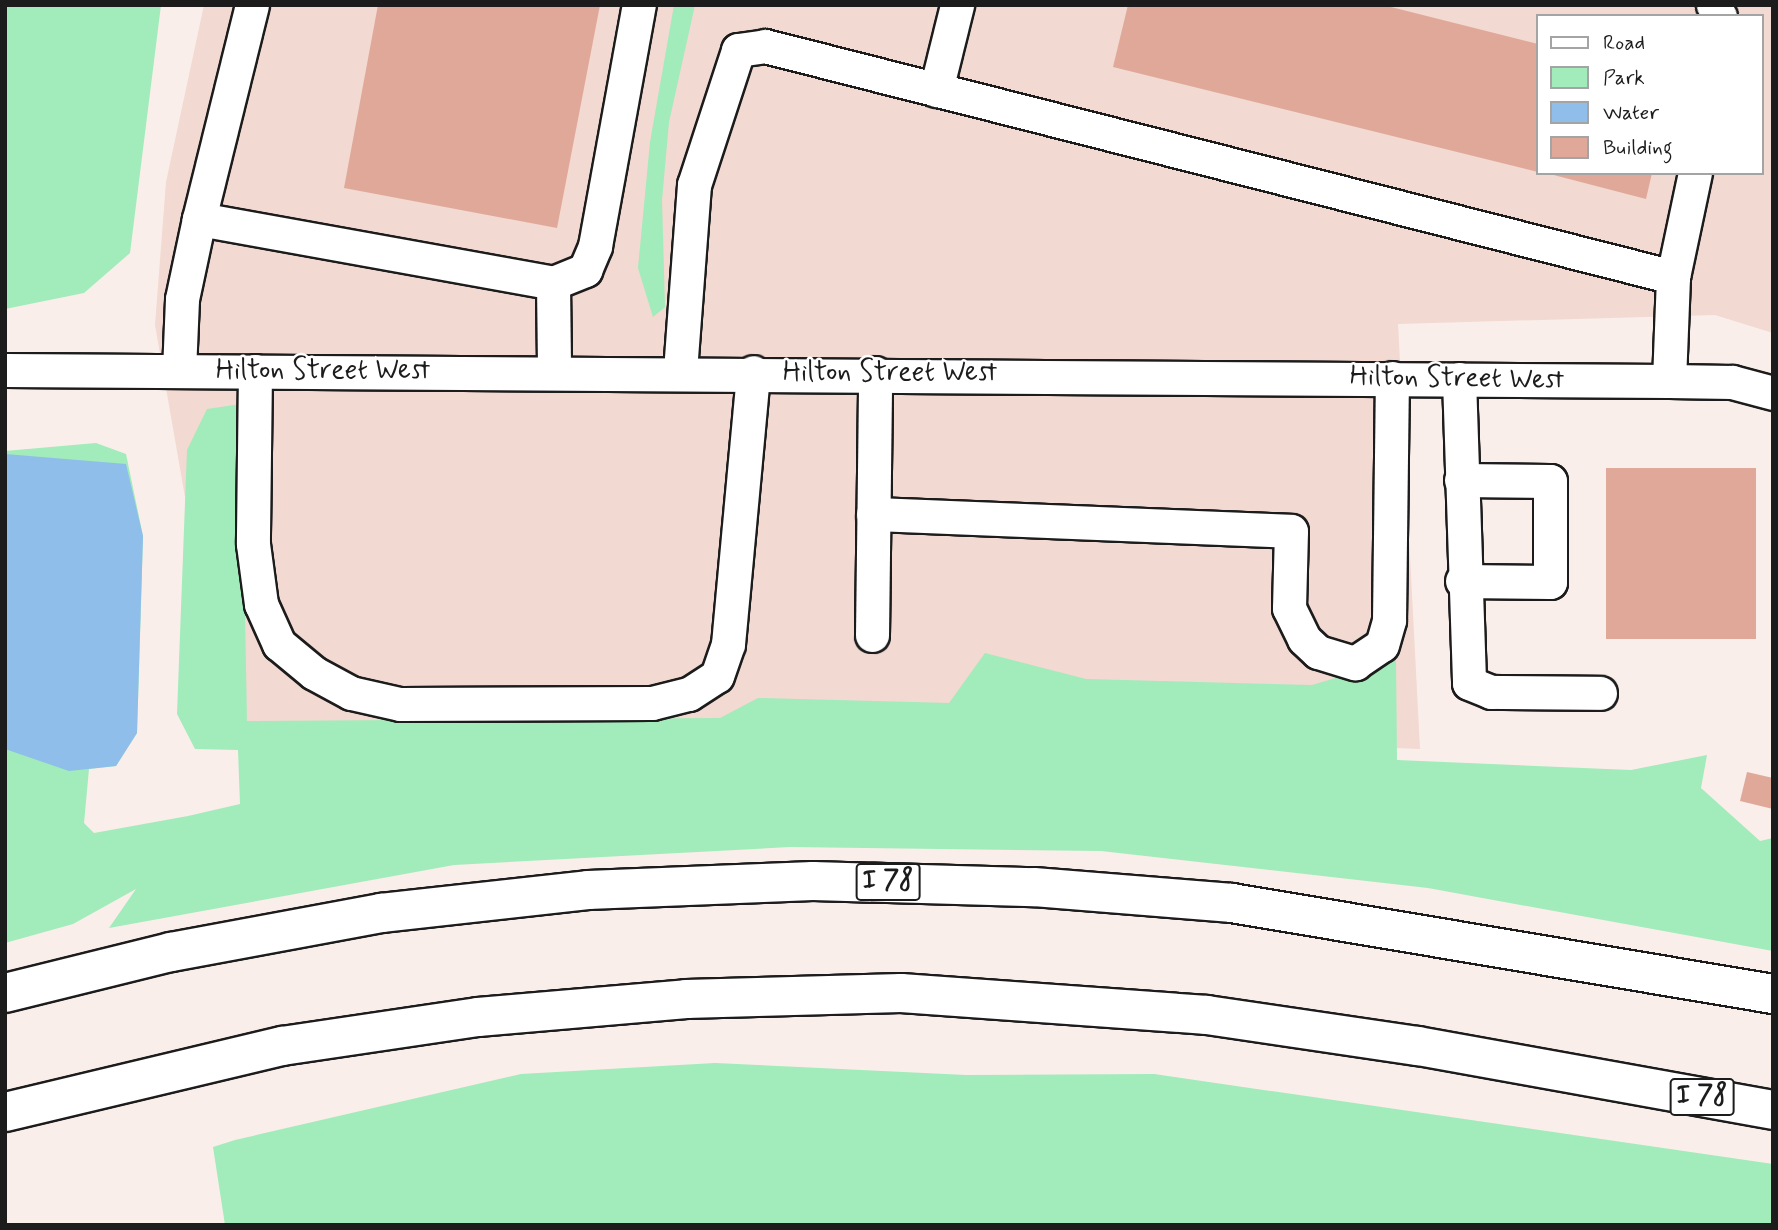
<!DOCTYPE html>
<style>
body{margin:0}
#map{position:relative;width:1778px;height:1230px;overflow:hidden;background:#f9eeea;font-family:Mynerve,sans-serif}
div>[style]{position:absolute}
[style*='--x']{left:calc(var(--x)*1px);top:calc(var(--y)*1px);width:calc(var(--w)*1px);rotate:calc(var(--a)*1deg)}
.built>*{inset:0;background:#f2d9d1}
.green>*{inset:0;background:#a2ebba}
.water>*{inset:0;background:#8ebee9}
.building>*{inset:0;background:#e0a898;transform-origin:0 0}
.roads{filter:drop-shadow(2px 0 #1c1c1c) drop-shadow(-2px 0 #1c1c1c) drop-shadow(0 2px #1c1c1c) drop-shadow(0 -2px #1c1c1c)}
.minor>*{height:33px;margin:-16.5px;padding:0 16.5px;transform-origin:16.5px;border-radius:16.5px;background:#fff}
.highway>*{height:38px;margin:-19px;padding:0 19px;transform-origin:19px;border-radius:19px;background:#fff}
span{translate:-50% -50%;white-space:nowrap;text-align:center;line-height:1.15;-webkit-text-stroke:5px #fff;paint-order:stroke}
.shield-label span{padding:2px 5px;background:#fff;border:2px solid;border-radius:5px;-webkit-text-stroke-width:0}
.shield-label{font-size:26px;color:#1c1c1c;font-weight:700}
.street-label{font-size:28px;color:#1c1c1c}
.frame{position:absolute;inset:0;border:7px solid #1c1c1c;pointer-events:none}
.legend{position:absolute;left:1536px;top:14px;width:228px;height:161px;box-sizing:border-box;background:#fff;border:2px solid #a4a4a4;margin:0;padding:9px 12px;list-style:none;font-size:21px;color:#1c1c1c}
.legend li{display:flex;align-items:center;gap:14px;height:35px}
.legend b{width:35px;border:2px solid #a4a4a4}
</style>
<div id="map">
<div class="built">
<div style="clip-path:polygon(evenodd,204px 5px,1773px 5px,1773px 333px,1715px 315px,1398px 324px,1420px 749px,732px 720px,264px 753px,223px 715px,155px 325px,166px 182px,204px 5px,1538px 16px,1762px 16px,1762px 173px,1538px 173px,1538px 16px)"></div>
</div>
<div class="green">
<div style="clip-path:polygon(5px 5px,161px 5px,130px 253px,84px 293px,5px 309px)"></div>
<div style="clip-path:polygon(674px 5px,695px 5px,669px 122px,662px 200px,665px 307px,653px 317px,638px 268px,650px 142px)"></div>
<div style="clip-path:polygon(241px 404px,247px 721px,720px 718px,758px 698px,949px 703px,985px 653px,1086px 679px,1312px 685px,1396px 660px,1397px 760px,1631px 770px,1707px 755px,1701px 788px,1760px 841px,1773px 838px,1773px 951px,1428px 888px,1101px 851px,790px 847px,454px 865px,109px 928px,136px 889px,73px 924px,5px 943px,5px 451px,96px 443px,126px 454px,143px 536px,137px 733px,116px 766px,89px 769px,84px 823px,94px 833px,188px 816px,240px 804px,238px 750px,195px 749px,177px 714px,187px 450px,207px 409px)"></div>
<div style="clip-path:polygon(715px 1063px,966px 1075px,1154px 1074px,1773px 1164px,1773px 1225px,225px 1225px,213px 1147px,235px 1140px,521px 1074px)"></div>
</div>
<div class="water">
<div style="clip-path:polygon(5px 454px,126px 464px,143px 536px,137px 733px,116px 766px,69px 771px,5px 749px)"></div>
</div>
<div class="building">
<div style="clip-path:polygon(378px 5px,600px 5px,557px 228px,344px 188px)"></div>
<div style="clip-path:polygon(1128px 5px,1383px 5px,1538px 44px,1538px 172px,1113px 67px)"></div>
<div style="clip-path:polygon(1546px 173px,1652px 173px,1646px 199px)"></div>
<div style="left:1606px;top:468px;width:150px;height:171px"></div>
<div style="clip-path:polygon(1747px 772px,1773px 778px,1773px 809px,1740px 801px)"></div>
</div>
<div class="roads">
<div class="minor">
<div style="--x:1713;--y:5;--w:13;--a:58"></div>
<div style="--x:936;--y:90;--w:88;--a:-76.1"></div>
<div style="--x:199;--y:219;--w:220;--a:-76.1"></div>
<div style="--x:1673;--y:277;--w:106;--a:-78.1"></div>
<div style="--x:553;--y:283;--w:35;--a:-22"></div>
<div style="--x:585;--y:270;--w:26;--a:-67"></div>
<div style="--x:595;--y:246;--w:245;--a:-79.7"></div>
<div style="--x:5;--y:370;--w:1664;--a:0.38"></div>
<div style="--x:1669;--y:381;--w:63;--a:0.9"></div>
<div style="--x:1732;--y:382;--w:42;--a:15"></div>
<div style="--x:179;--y:371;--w:72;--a:-87.6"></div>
<div style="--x:182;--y:299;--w:82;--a:-78"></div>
<div style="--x:199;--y:219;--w:360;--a:10.2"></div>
<div style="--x:553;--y:283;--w:88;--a:89.3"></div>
<div style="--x:255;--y:371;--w:173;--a:90.7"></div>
<div style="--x:253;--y:544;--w:61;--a:82.4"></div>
<div style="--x:261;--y:604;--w:44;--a:65.8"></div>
<div style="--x:279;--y:644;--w:45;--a:39.6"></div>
<div style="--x:314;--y:673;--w:42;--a:28.4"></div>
<div style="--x:351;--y:693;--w:50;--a:12.7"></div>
<div style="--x:400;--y:704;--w:252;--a:-0.2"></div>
<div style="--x:652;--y:703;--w:38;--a:-14"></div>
<div style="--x:689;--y:694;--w:33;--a:-33"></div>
<div style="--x:717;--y:676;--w:34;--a:-71"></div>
<div style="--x:728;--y:644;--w:273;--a:-84.7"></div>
<div style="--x:680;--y:371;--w:187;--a:-85.7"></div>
<div style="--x:694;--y:185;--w:142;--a:-71.9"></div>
<div style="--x:738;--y:50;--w:27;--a:-8"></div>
<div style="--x:765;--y:46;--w:937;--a:14.27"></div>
<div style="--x:1673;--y:277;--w:104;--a:92.2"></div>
<div style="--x:1459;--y:379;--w:304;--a:88.1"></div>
<div style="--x:1469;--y:683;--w:24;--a:22"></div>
<div style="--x:1491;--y:692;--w:109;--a:0.5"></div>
<div style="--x:1461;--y:480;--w:89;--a:0.6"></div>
<div style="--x:1550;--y:481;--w:101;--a:90"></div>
<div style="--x:1550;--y:582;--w:88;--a:-179.3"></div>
<div style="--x:873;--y:514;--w:418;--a:2.3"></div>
<div style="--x:1291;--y:531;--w:77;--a:91.5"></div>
<div style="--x:1289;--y:608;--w:34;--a:64"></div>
<div style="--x:1304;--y:639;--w:19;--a:43"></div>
<div style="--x:1318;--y:652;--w:39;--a:17"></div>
<div style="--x:1355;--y:663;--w:32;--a:-34"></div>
<div style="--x:1382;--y:645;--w:26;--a:-74"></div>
<div style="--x:1389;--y:620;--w:242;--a:-89.3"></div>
<div style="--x:872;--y:635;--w:262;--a:-89.3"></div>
</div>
<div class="highway">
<div style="--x:5;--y:993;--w:171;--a:-13.9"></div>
<div style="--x:171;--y:952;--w:214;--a:-10.5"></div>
<div style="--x:381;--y:913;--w:208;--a:-6.3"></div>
<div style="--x:588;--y:890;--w:225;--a:-2.3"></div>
<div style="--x:813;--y:881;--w:221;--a:1.6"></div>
<div style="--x:1034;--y:887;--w:199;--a:4.6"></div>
<div style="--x:1232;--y:903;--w:549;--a:9.55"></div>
<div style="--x:5;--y:1112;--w:285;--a:-13.4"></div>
<div style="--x:282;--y:1046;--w:198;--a:-8.4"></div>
<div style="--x:478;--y:1017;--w:209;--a:-4.9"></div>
<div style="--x:686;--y:999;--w:215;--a:-1.6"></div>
<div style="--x:901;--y:993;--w:307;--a:4.1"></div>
<div style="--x:1207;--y:1015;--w:213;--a:8.4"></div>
<div style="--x:1418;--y:1046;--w:361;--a:10.2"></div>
</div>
</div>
<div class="shield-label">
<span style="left:888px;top:882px">I 78</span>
<span style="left:1702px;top:1097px">I 78</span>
</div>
<div class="street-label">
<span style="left:323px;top:371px">Hilton Street West</span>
<span style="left:890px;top:373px">Hilton Street West</span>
<span style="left:1457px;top:379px;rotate:1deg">Hilton Street West</span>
</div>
<div class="frame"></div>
<ul class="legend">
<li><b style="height:9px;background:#fff"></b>Road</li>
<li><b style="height:19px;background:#a2ebba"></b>Park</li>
<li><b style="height:19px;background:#8ebee9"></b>Water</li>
<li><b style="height:19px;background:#e0a898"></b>Building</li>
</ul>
</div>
